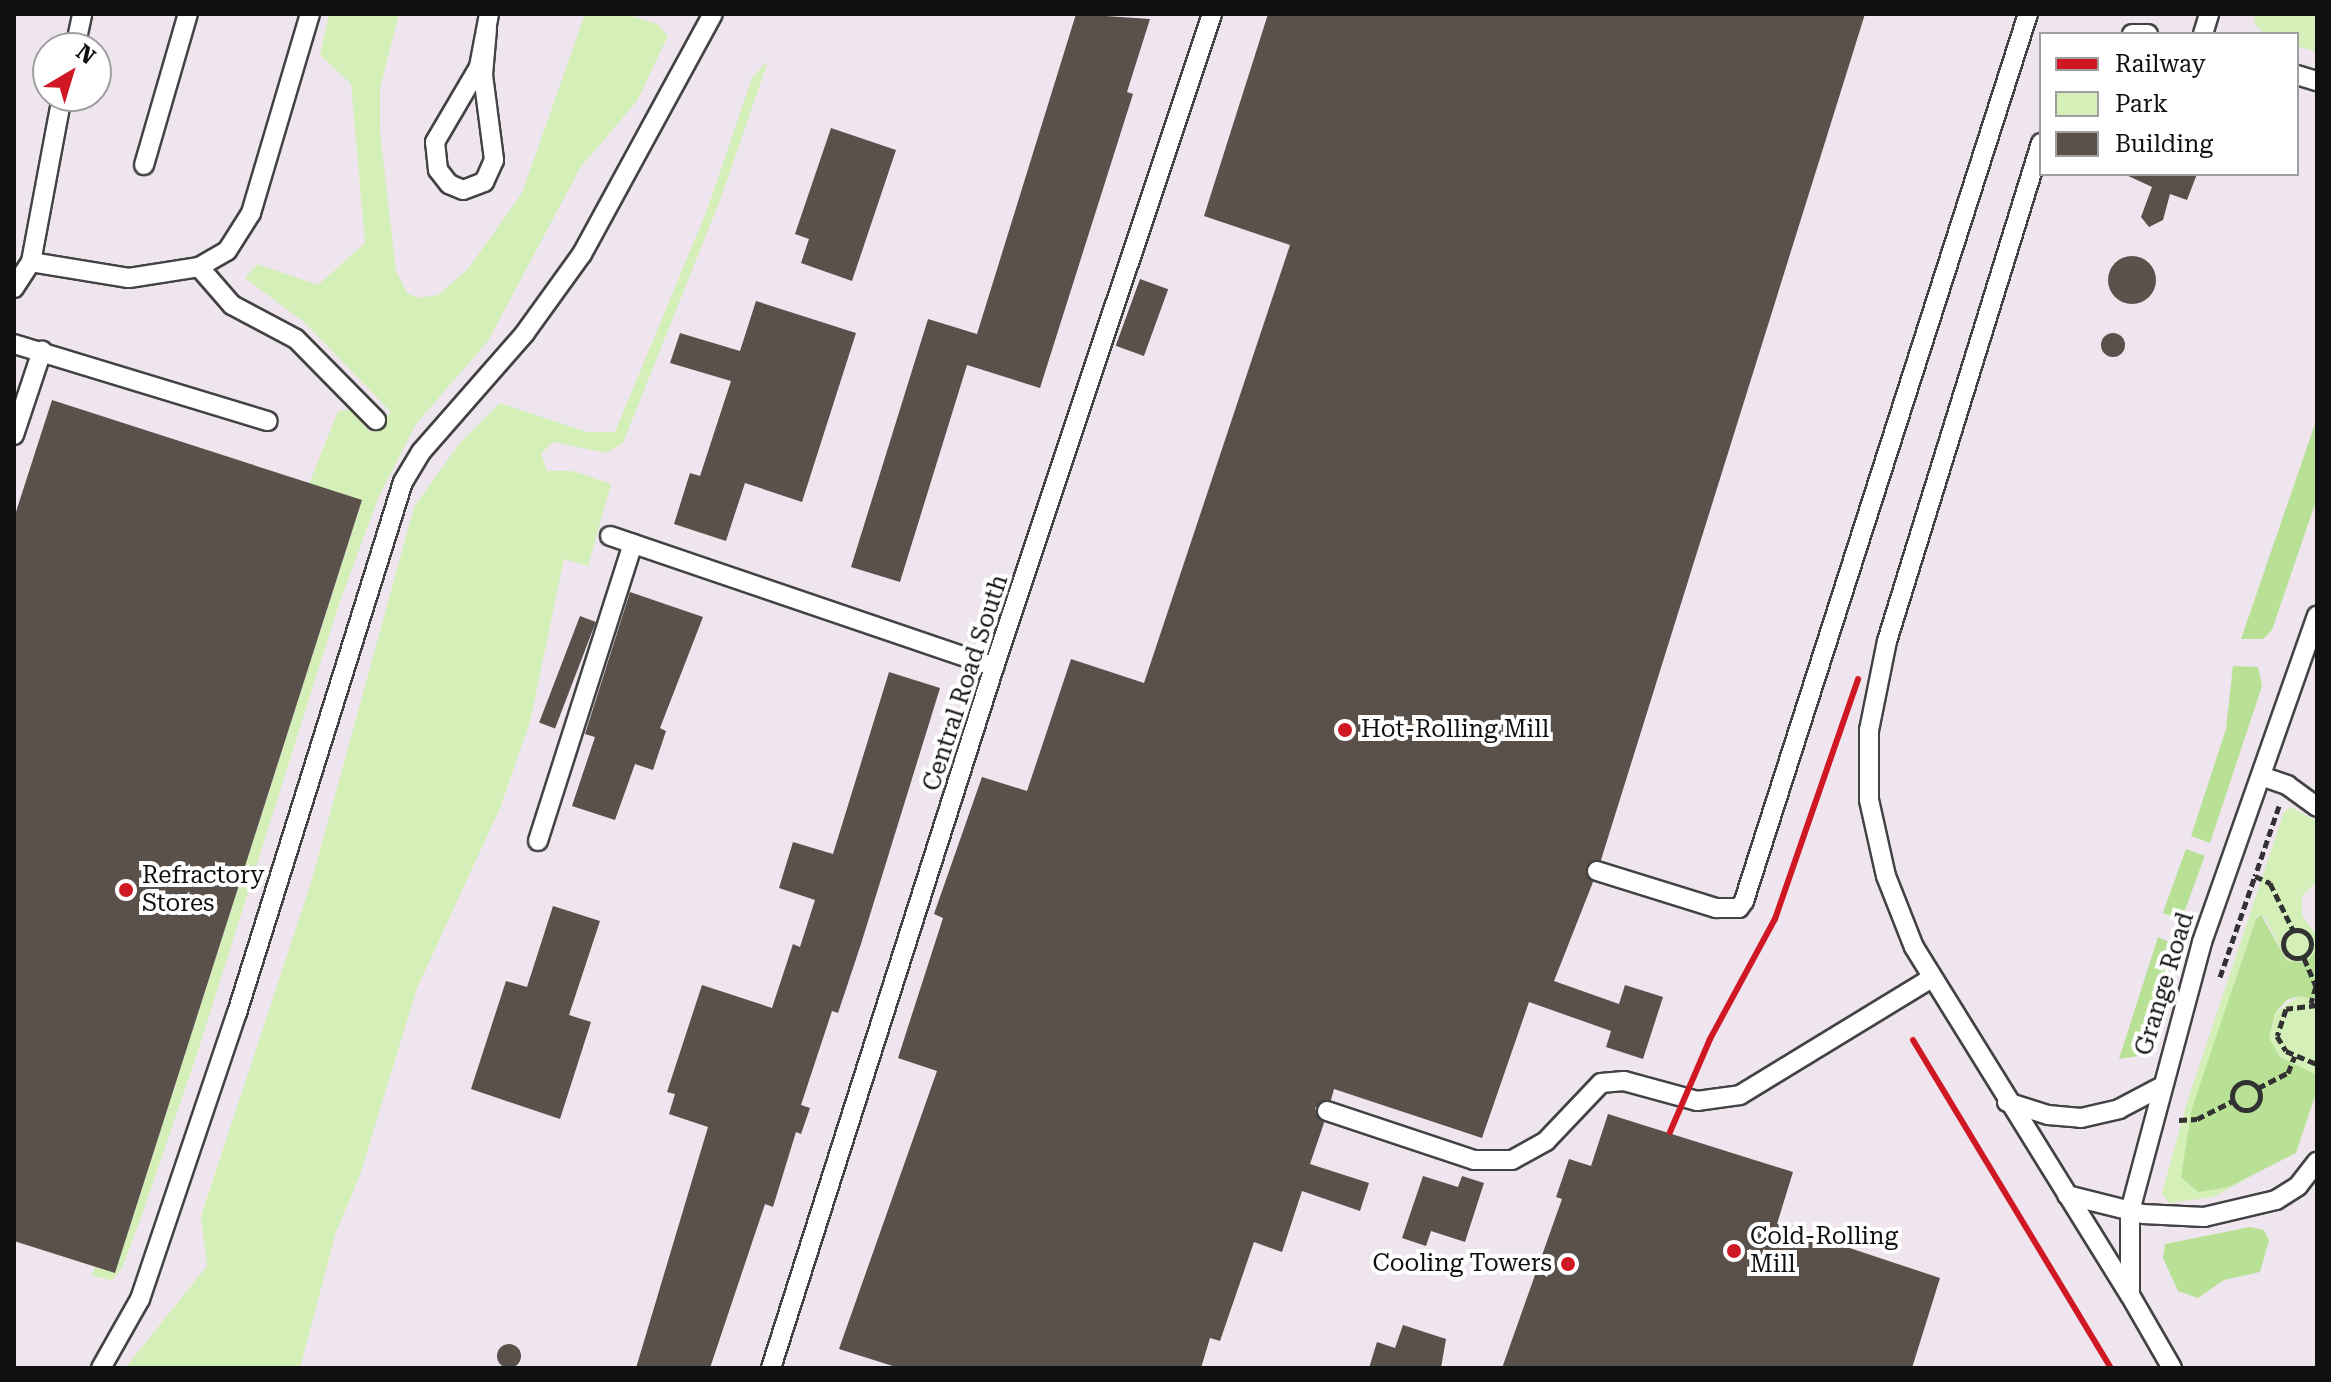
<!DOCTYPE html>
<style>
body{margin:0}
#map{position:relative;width:2331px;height:1382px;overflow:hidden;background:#fffdf4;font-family:"Roboto Serif",serif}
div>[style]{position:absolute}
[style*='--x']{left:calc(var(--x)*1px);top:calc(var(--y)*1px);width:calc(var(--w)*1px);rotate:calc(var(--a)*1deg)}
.industrial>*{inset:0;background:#eee5ef}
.green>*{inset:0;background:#d5efb8}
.forest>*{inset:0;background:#b9e196;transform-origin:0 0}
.building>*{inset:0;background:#5a514b;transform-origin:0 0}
.round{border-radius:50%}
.path>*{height:5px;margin-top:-2.5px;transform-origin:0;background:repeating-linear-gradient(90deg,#323232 0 8px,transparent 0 12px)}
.path>.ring{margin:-2.5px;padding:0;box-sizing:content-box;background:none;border:5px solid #323232;border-radius:50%}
.roads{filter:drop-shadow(2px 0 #434343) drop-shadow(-2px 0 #434343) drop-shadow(0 2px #434343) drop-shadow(0 -2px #434343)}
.service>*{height:18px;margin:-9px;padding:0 9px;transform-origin:9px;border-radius:9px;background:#fff}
.rail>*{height:6px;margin:-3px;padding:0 3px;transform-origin:3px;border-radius:3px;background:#d01824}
.dots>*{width:22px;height:22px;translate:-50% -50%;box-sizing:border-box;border:4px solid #fff;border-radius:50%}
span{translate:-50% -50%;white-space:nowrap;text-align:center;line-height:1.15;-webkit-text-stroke:8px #fff;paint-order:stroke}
.street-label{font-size:24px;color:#101010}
.poi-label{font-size:24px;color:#101010}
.left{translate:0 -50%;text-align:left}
.right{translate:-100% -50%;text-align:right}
.frame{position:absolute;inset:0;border:16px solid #101010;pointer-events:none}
.legend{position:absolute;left:2039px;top:32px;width:260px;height:144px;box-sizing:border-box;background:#fff;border:2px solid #9f9f9f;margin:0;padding:10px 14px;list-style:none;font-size:24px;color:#101010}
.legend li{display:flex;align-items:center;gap:16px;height:40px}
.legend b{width:40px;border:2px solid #9f9f9f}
.north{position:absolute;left:32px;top:32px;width:80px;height:80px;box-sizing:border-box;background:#fff;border:2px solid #9f9f9f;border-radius:50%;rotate:38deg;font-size:22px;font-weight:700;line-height:32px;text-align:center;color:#101010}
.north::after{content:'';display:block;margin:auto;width:28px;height:36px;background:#d01824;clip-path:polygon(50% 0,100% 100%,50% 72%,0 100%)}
</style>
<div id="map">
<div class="industrial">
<div style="clip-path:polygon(evenodd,14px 14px,2317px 14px,2317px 1368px,14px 1368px,14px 14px,2041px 34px,2297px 34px,2297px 174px,2041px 174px,2041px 34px,14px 14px,48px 48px,96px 48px,96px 96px,48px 96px,48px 48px)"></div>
</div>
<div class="green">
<div style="clip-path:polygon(329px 14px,399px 14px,380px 88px,380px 132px,396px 271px,407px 293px,419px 298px,438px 295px,468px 269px,522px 193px,585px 14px,626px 14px,657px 24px,668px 36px,637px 101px,580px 168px,488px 341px,416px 424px,379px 496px,338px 607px,197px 1054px,142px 1215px,122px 1268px,112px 1280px,92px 1276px,95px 1267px,115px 1273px,362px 501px,309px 484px,338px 411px,351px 410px,370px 432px,391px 412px,304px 322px,245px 278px,257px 264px,318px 285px,365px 243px,351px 84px,320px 55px)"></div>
<div style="clip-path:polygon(2254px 14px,2317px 14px,2317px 52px,2297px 46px,2297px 34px,2265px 34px,2255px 24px)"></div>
<div style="clip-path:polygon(768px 61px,722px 195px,623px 443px,606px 453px,553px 442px,541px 454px,547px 471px,573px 471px,611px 484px,588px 566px,564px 559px,530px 722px,500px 808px,417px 988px,360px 1175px,336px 1232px,300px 1368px,125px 1368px,207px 1266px,201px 1216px,311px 883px,414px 507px,459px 444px,500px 403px,587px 432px,615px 432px,707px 210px,752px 78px)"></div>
<div style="clip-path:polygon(2291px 807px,2317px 821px,2317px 881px,2302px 896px,2302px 916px,2315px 933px,2317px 949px,2306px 962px,2287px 961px,2265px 918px,2258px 915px,2192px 1108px,2229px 1187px,2258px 1173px,2213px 1197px,2169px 1203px,2162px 1193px,2188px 1099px,2284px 812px)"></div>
<div style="clip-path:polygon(2299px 996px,2317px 1000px,2317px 1075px,2280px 1057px,2269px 1038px,2275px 1013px)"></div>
</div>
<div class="forest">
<div style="clip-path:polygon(2317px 418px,2317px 498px,2272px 630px,2263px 639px,2241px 639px)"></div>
<div style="clip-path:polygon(2233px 666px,2258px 667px,2262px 686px,2210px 843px,2191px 836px,2226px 729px)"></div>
<div style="left:2186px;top:849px;width:20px;height:68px;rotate:20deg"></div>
<div style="clip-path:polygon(2261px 915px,2287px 961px,2306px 962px,2317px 949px,2317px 1000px,2299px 996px,2287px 1000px,2275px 1013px,2269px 1038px,2280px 1057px,2317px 1075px,2317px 1090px,2296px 1153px,2229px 1187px,2198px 1192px,2181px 1177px,2192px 1108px,2256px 919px)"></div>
<div style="clip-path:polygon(2158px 937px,2173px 944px,2176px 954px,2139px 1056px,2119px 1059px)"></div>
<div style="clip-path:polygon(2250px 1227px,2264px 1230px,2269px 1240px,2260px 1272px,2224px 1280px,2198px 1298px,2178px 1291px,2163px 1258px,2165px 1244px)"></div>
</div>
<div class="building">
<div style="clip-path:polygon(1076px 14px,1150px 19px,1127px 92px,1133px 94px,1040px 388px,967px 365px,900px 582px,851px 567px,928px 319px,977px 334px)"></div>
<div style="clip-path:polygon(1268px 14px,1865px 14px,1601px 860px,1586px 867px,1593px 882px,1554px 981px,1619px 1004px,1625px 985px,1663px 997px,1643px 1059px,1606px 1047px,1611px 1031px,1529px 1002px,1482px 1138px,1334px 1089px,1331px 1100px,1315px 1108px,1324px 1123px,1310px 1164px,1369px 1183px,1360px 1211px,1302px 1191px,1282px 1252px,1254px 1242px,1220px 1341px,1210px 1338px,1201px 1368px,899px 1368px,839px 1349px,937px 1071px,898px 1058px,943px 918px,934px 914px,982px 777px,1027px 791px,1071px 659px,1144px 683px,1290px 245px,1204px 216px)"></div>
<div style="clip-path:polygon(831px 128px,896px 150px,852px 281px,801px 263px,809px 239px,795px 234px)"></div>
<div style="clip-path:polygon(2124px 174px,2197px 174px,2187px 200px,2170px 194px,2163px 220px,2149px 227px,2141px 217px,2152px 187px)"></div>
<div class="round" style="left:2108px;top:256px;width:48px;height:48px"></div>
<div style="left:1140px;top:279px;width:30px;height:71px;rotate:20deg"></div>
<div style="clip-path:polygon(756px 301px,856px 333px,802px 502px,745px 483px,726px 541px,674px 524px,690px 473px,700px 476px,731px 381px,670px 363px,680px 333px,740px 351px)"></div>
<div class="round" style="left:2101px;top:333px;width:24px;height:24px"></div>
<div style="clip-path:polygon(52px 400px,362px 500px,115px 1273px,14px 1241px,14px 518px)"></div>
<div style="clip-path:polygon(630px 592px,703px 617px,660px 728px,666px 731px,653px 770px,635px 764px,615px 820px,572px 806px,595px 737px,585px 734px)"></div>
<div style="left:580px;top:616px;width:17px;height:114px;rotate:21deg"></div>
<div style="clip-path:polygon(889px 672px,940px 688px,861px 944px,838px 1013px,832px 1011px,801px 1105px,810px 1108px,801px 1134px,796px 1132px,773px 1207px,765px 1204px,710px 1368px,636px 1368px,708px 1127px,669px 1114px,675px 1094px,667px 1092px,702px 985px,772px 1008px,793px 944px,800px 947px,815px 900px,779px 888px,793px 842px,833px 854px)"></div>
<div style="clip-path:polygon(553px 906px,600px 921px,569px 1015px,591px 1022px,560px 1119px,471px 1089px,506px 981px,527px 987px)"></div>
<div style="clip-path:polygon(1608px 1114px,1793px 1172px,1777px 1224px,1940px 1278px,1912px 1368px,1502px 1368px,1562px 1199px,1556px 1197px,1569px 1159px,1591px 1166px)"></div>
<div style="clip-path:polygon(1423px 1176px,1458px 1187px,1462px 1176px,1484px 1183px,1465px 1242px,1431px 1231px,1426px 1246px,1402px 1238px)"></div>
<div style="clip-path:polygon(1403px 1325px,1446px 1339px,1441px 1368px,1369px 1368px,1377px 1342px,1395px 1348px)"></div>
<div class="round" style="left:497px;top:1344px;width:24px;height:24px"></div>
</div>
<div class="path">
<div style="--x:2279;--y:806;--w:74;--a:108.9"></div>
<div style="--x:2255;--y:876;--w:17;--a:25"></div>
<div style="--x:2270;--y:883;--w:52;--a:63.9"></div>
<div class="ring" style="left:2283px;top:930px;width:23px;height:23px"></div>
<div style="--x:2304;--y:958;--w:30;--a:67"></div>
<div style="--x:2316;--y:986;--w:18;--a:106"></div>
<div style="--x:2220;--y:977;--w:107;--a:-70.9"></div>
<div style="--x:2317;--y:1005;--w:31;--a:173"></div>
<div style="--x:2286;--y:1009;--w:28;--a:108"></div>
<div style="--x:2277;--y:1036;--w:17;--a:59"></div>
<div style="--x:2286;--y:1051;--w:34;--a:23"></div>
<div class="ring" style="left:2232px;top:1082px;width:23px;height:23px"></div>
<div style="--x:2258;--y:1088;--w:34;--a:-27"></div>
<div style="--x:2288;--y:1073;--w:18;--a:-68"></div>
<div style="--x:2179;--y:1120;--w:18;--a:-3"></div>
<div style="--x:2197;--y:1119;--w:40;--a:-26.6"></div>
</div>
<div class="roads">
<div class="service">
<div style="--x:487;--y:29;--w:46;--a:95"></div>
<div style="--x:483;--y:75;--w:86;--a:82.6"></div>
<div style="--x:494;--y:160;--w:24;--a:114"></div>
<div style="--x:484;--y:182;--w:22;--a:159"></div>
<div style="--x:463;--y:190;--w:15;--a:-157"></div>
<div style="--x:449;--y:184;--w:18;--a:-128"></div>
<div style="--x:438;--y:170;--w:28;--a:-96"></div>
<div style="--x:435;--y:142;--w:87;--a:-59.6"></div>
<div style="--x:479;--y:67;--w:54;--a:-79.3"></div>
<div style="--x:2132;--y:34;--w:16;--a:0"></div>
<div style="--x:2203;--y:34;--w:21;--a:-73"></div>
<div style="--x:75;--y:48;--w:35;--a:-78"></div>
<div style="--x:2297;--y:75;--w:21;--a:17"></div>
<div style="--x:2041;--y:143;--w:521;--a:107.18"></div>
<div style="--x:1887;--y:641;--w:91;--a:101.4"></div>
<div style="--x:1869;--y:730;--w:70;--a:90"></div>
<div style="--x:1869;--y:800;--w:78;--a:77.4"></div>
<div style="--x:1886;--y:876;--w:76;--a:68.5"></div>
<div style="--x:1914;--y:947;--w:410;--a:58.2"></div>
<div style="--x:144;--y:165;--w:157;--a:-73.8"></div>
<div style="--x:31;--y:262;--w:169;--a:-79.4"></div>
<div style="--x:199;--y:267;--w:32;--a:-30"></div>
<div style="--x:227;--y:251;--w:45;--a:-57.7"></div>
<div style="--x:251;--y:213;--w:208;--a:-73.5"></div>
<div style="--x:14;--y:288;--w:31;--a:-57"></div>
<div style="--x:31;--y:262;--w:99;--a:9.3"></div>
<div style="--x:129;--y:278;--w:71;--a:-8.9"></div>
<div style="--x:199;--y:267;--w:50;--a:49"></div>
<div style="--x:232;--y:305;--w:72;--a:28"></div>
<div style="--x:296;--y:339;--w:114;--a:45.4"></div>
<div style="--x:14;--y:344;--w:265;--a:16.9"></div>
<div style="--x:14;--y:435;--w:89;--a:-71.6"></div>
<div style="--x:610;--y:536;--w:406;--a:18.8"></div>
<div style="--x:2261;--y:776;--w:28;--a:19"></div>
<div style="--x:2287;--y:785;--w:37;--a:36"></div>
<div style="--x:538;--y:841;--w:312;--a:-72.3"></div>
<div style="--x:1597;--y:871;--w:125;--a:17.3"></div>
<div style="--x:1716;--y:908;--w:23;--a:0"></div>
<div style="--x:1739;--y:908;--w:9;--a:-54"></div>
<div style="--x:1744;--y:901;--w:931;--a:-72.25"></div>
<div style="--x:2007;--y:1102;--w:43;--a:17.6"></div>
<div style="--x:2048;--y:1115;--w:33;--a:5"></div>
<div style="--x:2081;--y:1118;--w:39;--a:-13"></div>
<div style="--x:2119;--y:1109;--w:45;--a:-27.7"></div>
<div style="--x:1327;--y:1111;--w:155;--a:18.4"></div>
<div style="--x:1474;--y:1160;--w:38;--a:0"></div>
<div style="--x:1512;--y:1160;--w:39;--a:-29"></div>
<div style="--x:1546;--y:1141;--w:80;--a:-46.5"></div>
<div style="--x:1601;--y:1083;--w:23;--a:-5"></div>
<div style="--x:1624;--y:1081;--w:76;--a:15.3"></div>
<div style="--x:1697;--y:1101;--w:43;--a:-7.9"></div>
<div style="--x:1740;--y:1095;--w:225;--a:-31.4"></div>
<div style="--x:2067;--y:1195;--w:78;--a:14"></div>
<div style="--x:2143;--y:1214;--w:61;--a:2.8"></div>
<div style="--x:2204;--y:1217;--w:74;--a:-13.3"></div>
<div style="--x:2276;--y:1200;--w:26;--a:-32"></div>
<div style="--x:2298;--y:1186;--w:31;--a:-52"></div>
<div style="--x:101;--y:1368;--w:79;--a:-60.5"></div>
<div style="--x:140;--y:1299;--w:302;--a:-71.3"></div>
<div style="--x:237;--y:1013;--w:556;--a:-72.64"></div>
<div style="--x:403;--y:482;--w:35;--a:-59"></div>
<div style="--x:421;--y:452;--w:158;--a:-48.8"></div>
<div style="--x:525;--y:333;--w:97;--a:-54.2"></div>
<div style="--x:582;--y:254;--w:273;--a:-61.4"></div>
<div style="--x:771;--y:1368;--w:736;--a:-72.35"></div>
<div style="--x:994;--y:667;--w:688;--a:-71.54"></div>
<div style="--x:2172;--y:1368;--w:84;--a:-119.9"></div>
<div style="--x:2130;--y:1295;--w:84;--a:-90"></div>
<div style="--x:2130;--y:1211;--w:278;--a:-75"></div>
<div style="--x:2202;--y:942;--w:346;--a:-70.6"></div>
</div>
</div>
<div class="rail">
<div style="--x:1913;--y:1040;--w:383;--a:58.9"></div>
<div style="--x:1670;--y:1132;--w:101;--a:-66.7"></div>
<div style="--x:1710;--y:1039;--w:136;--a:-61.6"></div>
<div style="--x:1775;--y:919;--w:254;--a:-70.9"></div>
</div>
<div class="dots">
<div style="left:1345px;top:730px;background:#d01824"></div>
<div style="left:126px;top:890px;background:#d01824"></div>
<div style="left:1734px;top:1251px;background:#d01824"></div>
<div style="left:1568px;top:1264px;background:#d01824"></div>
</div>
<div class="street-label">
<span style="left:966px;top:683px;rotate:-72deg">Central Road South</span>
<span style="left:2165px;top:984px;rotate:-73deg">Grange Road</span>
</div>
<div class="poi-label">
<span class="left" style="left:1361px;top:730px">Hot-Rolling Mill</span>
<span class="left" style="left:142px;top:890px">Refractory<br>Stores</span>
<span class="left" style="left:1750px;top:1251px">Cold-Rolling<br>Mill</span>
<span class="right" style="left:1552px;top:1264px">Cooling Towers</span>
</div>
<div class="frame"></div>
<ul class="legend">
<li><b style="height:10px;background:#d01824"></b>Railway</li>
<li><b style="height:22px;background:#d5efb8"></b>Park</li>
<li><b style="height:22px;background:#5a514b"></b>Building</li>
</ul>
<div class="north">N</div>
</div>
